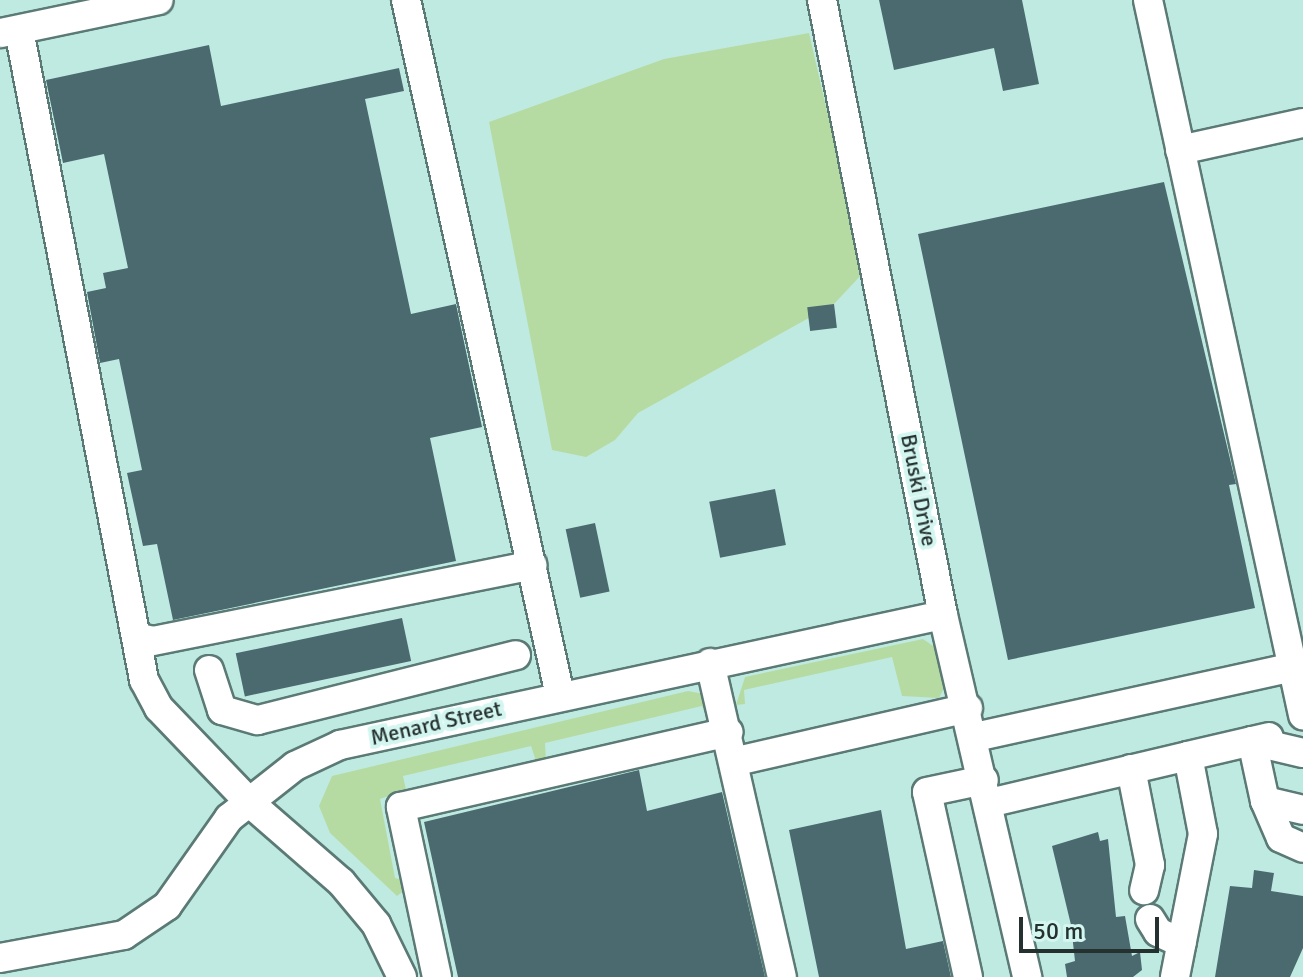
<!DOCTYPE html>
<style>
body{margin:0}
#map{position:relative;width:1303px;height:977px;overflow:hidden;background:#d4f6f0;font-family:Signika,sans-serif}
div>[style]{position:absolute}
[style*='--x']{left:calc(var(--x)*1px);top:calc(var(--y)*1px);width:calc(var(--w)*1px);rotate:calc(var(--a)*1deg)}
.built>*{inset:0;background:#bfeae2;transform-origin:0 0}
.green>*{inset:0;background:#b6dba2}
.building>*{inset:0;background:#4b6a6f;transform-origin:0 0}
.roads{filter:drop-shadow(2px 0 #5b7a75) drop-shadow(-2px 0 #5b7a75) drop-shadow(0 2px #5b7a75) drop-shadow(0 -2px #5b7a75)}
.minor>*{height:28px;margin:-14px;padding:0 14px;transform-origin:14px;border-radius:14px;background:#fff}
span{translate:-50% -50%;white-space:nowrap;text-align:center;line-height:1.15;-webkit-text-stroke:8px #d4f6f0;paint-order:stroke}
.street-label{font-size:22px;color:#24312f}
.scale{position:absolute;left:1019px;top:917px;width:140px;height:36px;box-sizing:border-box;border:4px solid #24312f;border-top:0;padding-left:10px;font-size:24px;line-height:28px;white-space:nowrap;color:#24312f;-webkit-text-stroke:6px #d4f6f0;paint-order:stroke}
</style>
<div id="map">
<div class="built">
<div style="left:0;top:0;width:1303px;height:977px"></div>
</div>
<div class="green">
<div style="clip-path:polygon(809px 33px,864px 272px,834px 304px,638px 413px,615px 440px,586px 457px,552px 450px,489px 122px,664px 59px)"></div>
<div style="clip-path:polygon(923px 639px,939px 650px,945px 686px,939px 698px,902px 696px,892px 657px,744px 690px,745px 704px,736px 705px,745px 677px)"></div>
<div style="clip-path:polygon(688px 691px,704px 694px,710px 726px,702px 706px,545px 743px,546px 761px,536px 761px,531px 746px,403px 776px,406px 790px,380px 799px,395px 878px,414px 883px,397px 896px,330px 833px,319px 806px,332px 776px)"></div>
</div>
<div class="building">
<div style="clip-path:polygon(879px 0,1022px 0,1039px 84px,1003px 91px,994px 48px,894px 70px)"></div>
<div style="clip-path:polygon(209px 45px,221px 106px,399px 68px,404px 91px,365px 99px,411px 314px,456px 304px,482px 427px,430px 438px,456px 561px,173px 620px,157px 544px,143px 546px,127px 473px,142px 470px,119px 359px,100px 363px,87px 292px,106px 288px,103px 273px,128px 268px,104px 154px,63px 163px,46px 80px)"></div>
<div style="clip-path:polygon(1164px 182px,1236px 484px,1229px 485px,1255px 608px,1008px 660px,918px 234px)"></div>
<div style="left:834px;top:304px;width:24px;height:27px;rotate:83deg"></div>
<div style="left:775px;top:489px;width:57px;height:67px;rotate:79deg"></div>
<div style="left:595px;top:523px;width:70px;height:30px;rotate:78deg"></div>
<div style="left:402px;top:618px;width:44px;height:170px;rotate:78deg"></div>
<div style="clip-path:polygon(639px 770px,647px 811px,722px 792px,765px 977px,458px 977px,424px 822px)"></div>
<div style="clip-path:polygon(881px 810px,906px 949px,943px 941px,951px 977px,819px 977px,789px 830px)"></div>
<div style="clip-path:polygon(1098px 832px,1100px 841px,1108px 839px,1116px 917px,1125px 916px,1132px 956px,1140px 952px,1142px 970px,1133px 977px,1067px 977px,1065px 964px,1075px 961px,1071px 925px,1052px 846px)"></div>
<div style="clip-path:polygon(1254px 870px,1274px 873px,1271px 891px,1303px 896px,1303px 948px,1290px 977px,1215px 977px,1230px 886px,1252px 888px)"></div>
</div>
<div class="roads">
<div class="minor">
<div style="--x:406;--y:0;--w:712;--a:77.51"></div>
<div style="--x:822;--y:0;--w:627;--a:78.87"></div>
<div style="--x:943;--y:615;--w:372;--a:76.9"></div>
<div style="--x:1148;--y:0;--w:732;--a:77.77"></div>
<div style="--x:19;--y:30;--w:662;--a:79.11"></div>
<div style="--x:144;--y:680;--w:32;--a:62"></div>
<div style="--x:159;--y:708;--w:132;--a:46.2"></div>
<div style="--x:250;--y:803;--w:121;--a:41"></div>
<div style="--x:341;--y:882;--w:55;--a:50.2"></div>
<div style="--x:376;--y:924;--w:59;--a:63.9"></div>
<div style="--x:1;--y:33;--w:161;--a:-11.8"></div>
<div style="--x:1180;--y:150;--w:126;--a:-12.4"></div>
<div style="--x:136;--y:637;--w:17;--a:13"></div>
<div style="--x:153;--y:641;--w:387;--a:-11.3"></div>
<div style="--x:710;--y:663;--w:322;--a:77.1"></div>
<div style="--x:209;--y:670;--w:42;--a:72"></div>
<div style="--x:222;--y:710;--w:37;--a:16"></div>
<div style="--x:258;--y:720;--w:266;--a:-14.1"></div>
<div style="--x:975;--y:737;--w:336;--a:-12.4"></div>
<div style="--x:1303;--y:753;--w:52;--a:-166.8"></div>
<div style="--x:1252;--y:741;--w:61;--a:77.8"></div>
<div style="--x:1265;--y:801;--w:39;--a:13"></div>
<div style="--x:1188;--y:756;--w:83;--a:-13.2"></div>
<div style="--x:737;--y:761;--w:237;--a:-12.9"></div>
<div style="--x:1131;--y:769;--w:98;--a:78.8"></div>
<div style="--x:1150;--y:865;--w:26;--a:103"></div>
<div style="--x:1265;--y:801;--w:40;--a:66.6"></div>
<div style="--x:1281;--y:838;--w:24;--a:24"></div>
<div style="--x:989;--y:803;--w:204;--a:-13.3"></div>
<div style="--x:1188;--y:756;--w:79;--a:79.1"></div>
<div style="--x:1203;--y:834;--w:146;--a:101.1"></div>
<div style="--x:1150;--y:919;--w:15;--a:58"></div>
<div style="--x:1158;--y:932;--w:26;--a:25"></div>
<div style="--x:0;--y:958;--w:126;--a:-10.5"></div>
<div style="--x:124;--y:935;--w:52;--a:-34"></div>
<div style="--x:167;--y:906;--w:108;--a:-54.8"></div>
<div style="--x:229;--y:818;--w:84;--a:-38.2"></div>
<div style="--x:295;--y:766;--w:50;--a:-25"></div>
<div style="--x:340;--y:745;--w:617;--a:-12.17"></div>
<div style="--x:437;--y:977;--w:174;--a:-102"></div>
<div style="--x:401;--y:807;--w:336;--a:-12.9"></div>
<div style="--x:968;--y:977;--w:189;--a:-102.5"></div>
<div style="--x:927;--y:792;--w:58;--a:-11.9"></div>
</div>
</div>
<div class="street-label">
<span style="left:919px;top:490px;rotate:79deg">Bruski Drive</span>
<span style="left:436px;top:723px;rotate:-13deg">Menard Street</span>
</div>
<div class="scale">50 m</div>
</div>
